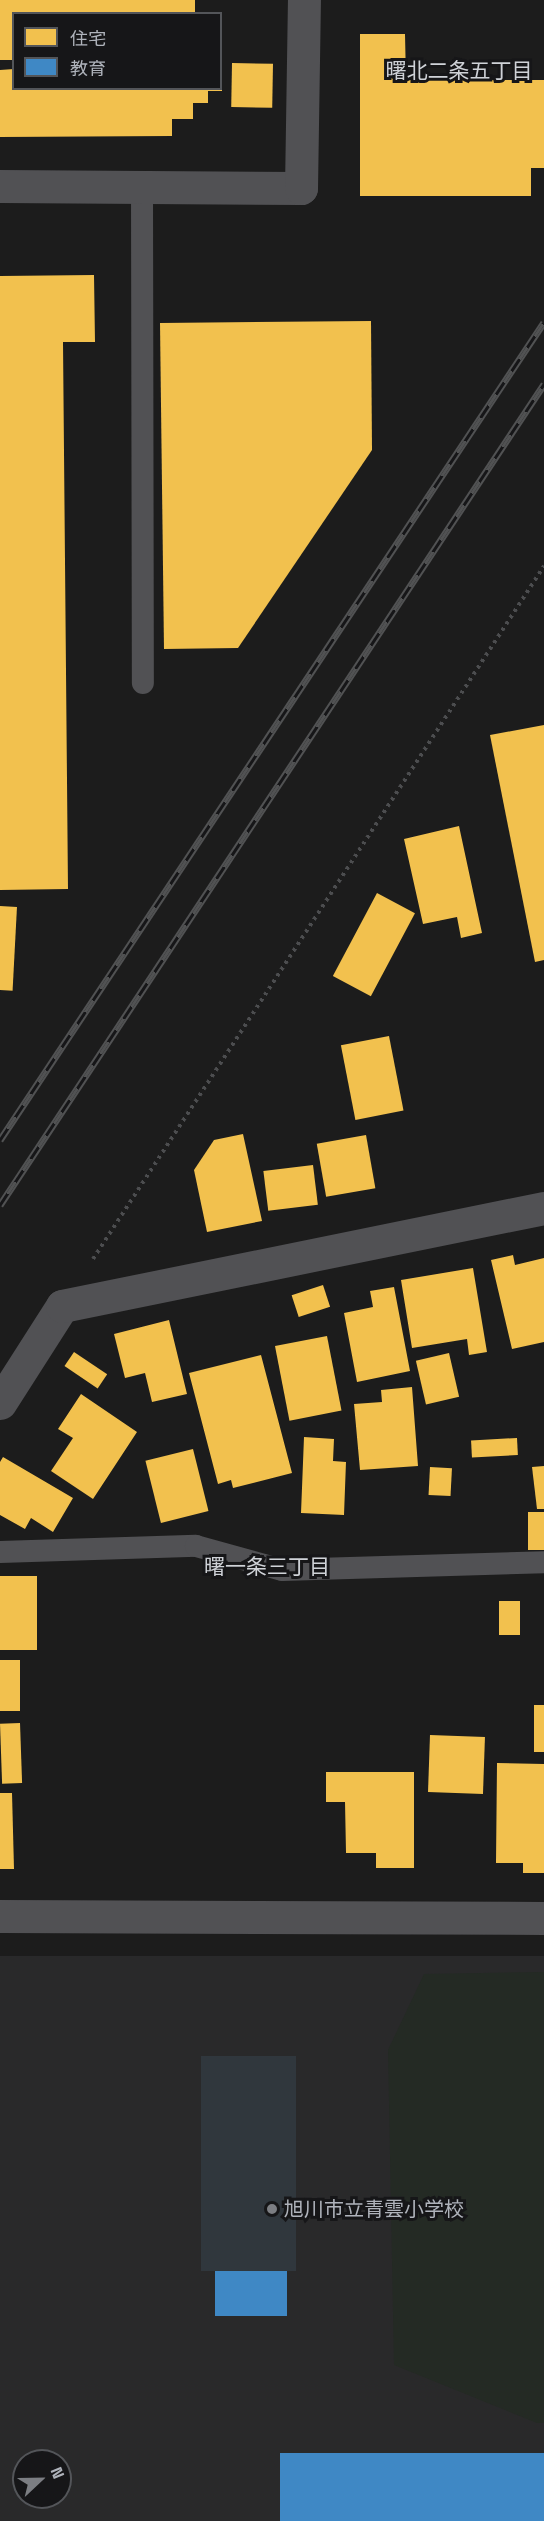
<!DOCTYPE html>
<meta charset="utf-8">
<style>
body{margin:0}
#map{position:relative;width:544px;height:2521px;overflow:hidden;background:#1c1c1c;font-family:"Space Grotesk","Noto Sans JP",sans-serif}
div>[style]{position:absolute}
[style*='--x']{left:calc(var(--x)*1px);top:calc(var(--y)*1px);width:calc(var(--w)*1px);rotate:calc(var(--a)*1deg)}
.built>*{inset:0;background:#29292a}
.green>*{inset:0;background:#242a24}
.water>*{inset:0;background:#30373d;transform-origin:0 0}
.homes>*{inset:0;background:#f2c14e;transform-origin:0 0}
.schools>*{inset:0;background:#3f88c5;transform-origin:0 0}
.path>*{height:4px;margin-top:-2px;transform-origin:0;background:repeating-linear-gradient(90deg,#4c4d4f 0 3px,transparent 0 7.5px)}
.lane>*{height:22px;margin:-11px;padding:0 11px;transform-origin:11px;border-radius:11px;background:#515154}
.street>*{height:33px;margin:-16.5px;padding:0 16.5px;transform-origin:16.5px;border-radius:16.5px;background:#515154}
.rail>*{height:7px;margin-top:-3.5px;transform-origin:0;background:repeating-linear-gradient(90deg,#161618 0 14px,#515253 0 28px);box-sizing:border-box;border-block:2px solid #515253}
.dots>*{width:16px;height:16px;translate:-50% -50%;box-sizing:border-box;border:3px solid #161618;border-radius:50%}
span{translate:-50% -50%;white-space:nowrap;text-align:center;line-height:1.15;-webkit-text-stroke:6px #161618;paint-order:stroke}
.poi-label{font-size:20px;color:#afb3bb}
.left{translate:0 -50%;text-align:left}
.neighbourhood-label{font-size:21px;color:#cfd2d7}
.legend{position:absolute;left:12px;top:12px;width:210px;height:78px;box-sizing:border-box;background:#161618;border:2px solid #535559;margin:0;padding:8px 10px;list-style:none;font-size:18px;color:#afb3bb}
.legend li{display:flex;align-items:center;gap:12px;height:30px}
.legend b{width:30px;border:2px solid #535559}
.north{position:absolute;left:12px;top:2449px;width:60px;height:60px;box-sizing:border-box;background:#161618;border:2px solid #535559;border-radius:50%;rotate:68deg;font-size:16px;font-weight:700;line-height:24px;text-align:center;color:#afb3bb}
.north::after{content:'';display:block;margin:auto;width:21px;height:27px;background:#7c7e83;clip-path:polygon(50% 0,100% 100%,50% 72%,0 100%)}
</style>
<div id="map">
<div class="built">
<div style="clip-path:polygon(evenodd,0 1956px,544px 1956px,544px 2521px,0 2521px,0 1956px,24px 2461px,60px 2461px,60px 2497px,24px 2497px,24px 2461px)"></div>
</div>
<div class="green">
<div style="clip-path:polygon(544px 1972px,544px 2423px,537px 2423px,394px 2365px,388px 2050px,424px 1974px)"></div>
</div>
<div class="water">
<div style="left:201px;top:2056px;width:95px;height:215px"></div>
</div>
<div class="homes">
<div style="clip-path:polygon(0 0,195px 0,195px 14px,14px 14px,14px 60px,0 60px)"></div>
<div style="clip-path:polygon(360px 34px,405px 34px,406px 80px,544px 80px,544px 168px,531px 168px,531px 196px,360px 196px)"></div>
<div style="left:232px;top:63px;width:41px;height:44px;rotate:1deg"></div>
<div style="clip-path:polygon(14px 69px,14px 88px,222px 88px,222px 91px,208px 91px,208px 103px,193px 103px,193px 119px,172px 119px,172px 136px,0 137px,0 70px)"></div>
<div style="clip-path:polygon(94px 275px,95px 342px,63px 342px,68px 889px,0 890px,0 276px)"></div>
<div style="clip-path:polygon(371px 321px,372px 450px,238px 648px,164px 649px,160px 323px)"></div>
<div style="clip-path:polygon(544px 725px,544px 960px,535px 962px,490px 735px)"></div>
<div style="clip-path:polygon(459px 826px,482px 933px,461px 938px,457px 917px,423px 924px,404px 839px)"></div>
<div style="left:377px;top:893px;width:43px;height:94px;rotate:28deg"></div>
<div style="left:0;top:906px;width:17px;height:84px;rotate:3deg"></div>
<div style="left:389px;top:1036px;width:76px;height:49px;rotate:79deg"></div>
<div style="clip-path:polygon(243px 1134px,262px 1221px,207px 1232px,194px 1170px,214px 1140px)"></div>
<div style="left:366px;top:1135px;width:54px;height:50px;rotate:80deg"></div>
<div style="left:313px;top:1165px;width:40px;height:50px;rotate:83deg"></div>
<div style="clip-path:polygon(513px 1255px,515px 1265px,544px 1258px,544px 1342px,512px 1349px,491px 1260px)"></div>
<div style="clip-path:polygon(473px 1268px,487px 1352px,469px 1355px,467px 1339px,412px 1348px,401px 1280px)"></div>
<div style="left:323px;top:1285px;width:23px;height:33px;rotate:72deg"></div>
<div style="clip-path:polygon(394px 1287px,410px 1371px,357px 1382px,344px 1313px,373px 1307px,370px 1291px)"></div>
<div style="clip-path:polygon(169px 1320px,187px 1394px,152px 1402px,145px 1373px,125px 1378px,114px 1334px)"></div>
<div style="left:327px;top:1336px;width:76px;height:53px;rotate:79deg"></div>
<div style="left:74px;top:1352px;width:40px;height:17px;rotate:34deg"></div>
<div style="left:449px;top:1353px;width:45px;height:34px;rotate:77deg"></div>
<div style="clip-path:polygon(261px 1355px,292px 1473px,233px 1488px,231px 1480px,218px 1484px,189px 1373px)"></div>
<div style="clip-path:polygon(412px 1387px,418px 1466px,360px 1470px,354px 1404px,382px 1402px,381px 1390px)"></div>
<div style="clip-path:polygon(81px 1394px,137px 1432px,93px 1499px,51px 1471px,73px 1438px,58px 1429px)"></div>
<div style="clip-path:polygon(304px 1437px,334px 1439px,333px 1461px,346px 1462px,344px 1515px,301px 1513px)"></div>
<div style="left:517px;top:1438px;width:17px;height:46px;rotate:87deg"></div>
<div style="left:193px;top:1449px;width:64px;height:49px;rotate:76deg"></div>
<div style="clip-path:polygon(3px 1457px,73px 1498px,53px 1532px,31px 1518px,25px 1529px,0 1515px,0 1462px)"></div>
<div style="clip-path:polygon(544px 1466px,544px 1509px,537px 1509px,532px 1467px)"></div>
<div style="left:430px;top:1467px;width:22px;height:28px;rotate:3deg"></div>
<div style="left:544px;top:1512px;width:38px;height:16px;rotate:90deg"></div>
<div style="left:0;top:1576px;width:37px;height:74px"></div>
<div style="left:499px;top:1601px;width:21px;height:34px"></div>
<div style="left:0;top:1660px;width:20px;height:51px"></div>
<div style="left:534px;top:1705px;width:10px;height:47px"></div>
<div style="left:20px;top:1723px;width:60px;height:20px;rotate:88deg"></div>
<div style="left:430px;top:1735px;width:55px;height:57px;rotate:2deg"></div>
<div style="clip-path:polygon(497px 1763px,544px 1764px,544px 1873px,523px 1873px,523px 1863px,496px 1863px)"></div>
<div style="clip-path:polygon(326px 1772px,414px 1772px,414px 1868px,376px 1868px,376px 1853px,346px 1853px,345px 1802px,326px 1802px)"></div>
<div style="clip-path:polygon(0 1793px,12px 1793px,14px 1869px,0 1869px)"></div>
</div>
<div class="schools">
<div style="left:215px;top:2271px;width:72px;height:45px"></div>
<div style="left:280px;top:2453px;width:264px;height:68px"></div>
</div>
<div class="path">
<div style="--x:93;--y:1259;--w:827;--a:-56.94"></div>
</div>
<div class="lane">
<div style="--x:142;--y:187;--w:496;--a:89.9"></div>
<div style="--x:0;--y:1552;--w:196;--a:-1.8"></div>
<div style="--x:196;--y:1546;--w:89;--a:15.6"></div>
<div style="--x:282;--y:1570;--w:262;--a:-1.7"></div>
</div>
<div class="street">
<div style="--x:0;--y:186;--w:301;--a:0.4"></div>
<div style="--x:301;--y:188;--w:188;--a:-89.1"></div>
<div style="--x:0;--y:1403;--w:115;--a:-57.4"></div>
<div style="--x:62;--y:1306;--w:492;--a:-11.5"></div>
<div style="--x:0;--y:1916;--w:544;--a:0.21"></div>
</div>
<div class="rail">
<div style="--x:0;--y:1140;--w:982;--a:-56.37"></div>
<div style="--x:0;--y:1205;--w:985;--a:-56.47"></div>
</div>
<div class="dots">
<div style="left:272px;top:2209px;background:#7c7e83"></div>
</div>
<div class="poi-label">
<span class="left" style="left:284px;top:2209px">旭川市立青雲小学校</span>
</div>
<div class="neighbourhood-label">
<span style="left:459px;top:71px">曙北二条五丁目</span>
<span style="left:267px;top:1567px">曙一条三丁目</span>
</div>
<ul class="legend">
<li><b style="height:16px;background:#f2c14e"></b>住宅</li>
<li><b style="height:16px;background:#3f88c5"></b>教育</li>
</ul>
<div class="north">N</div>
</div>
